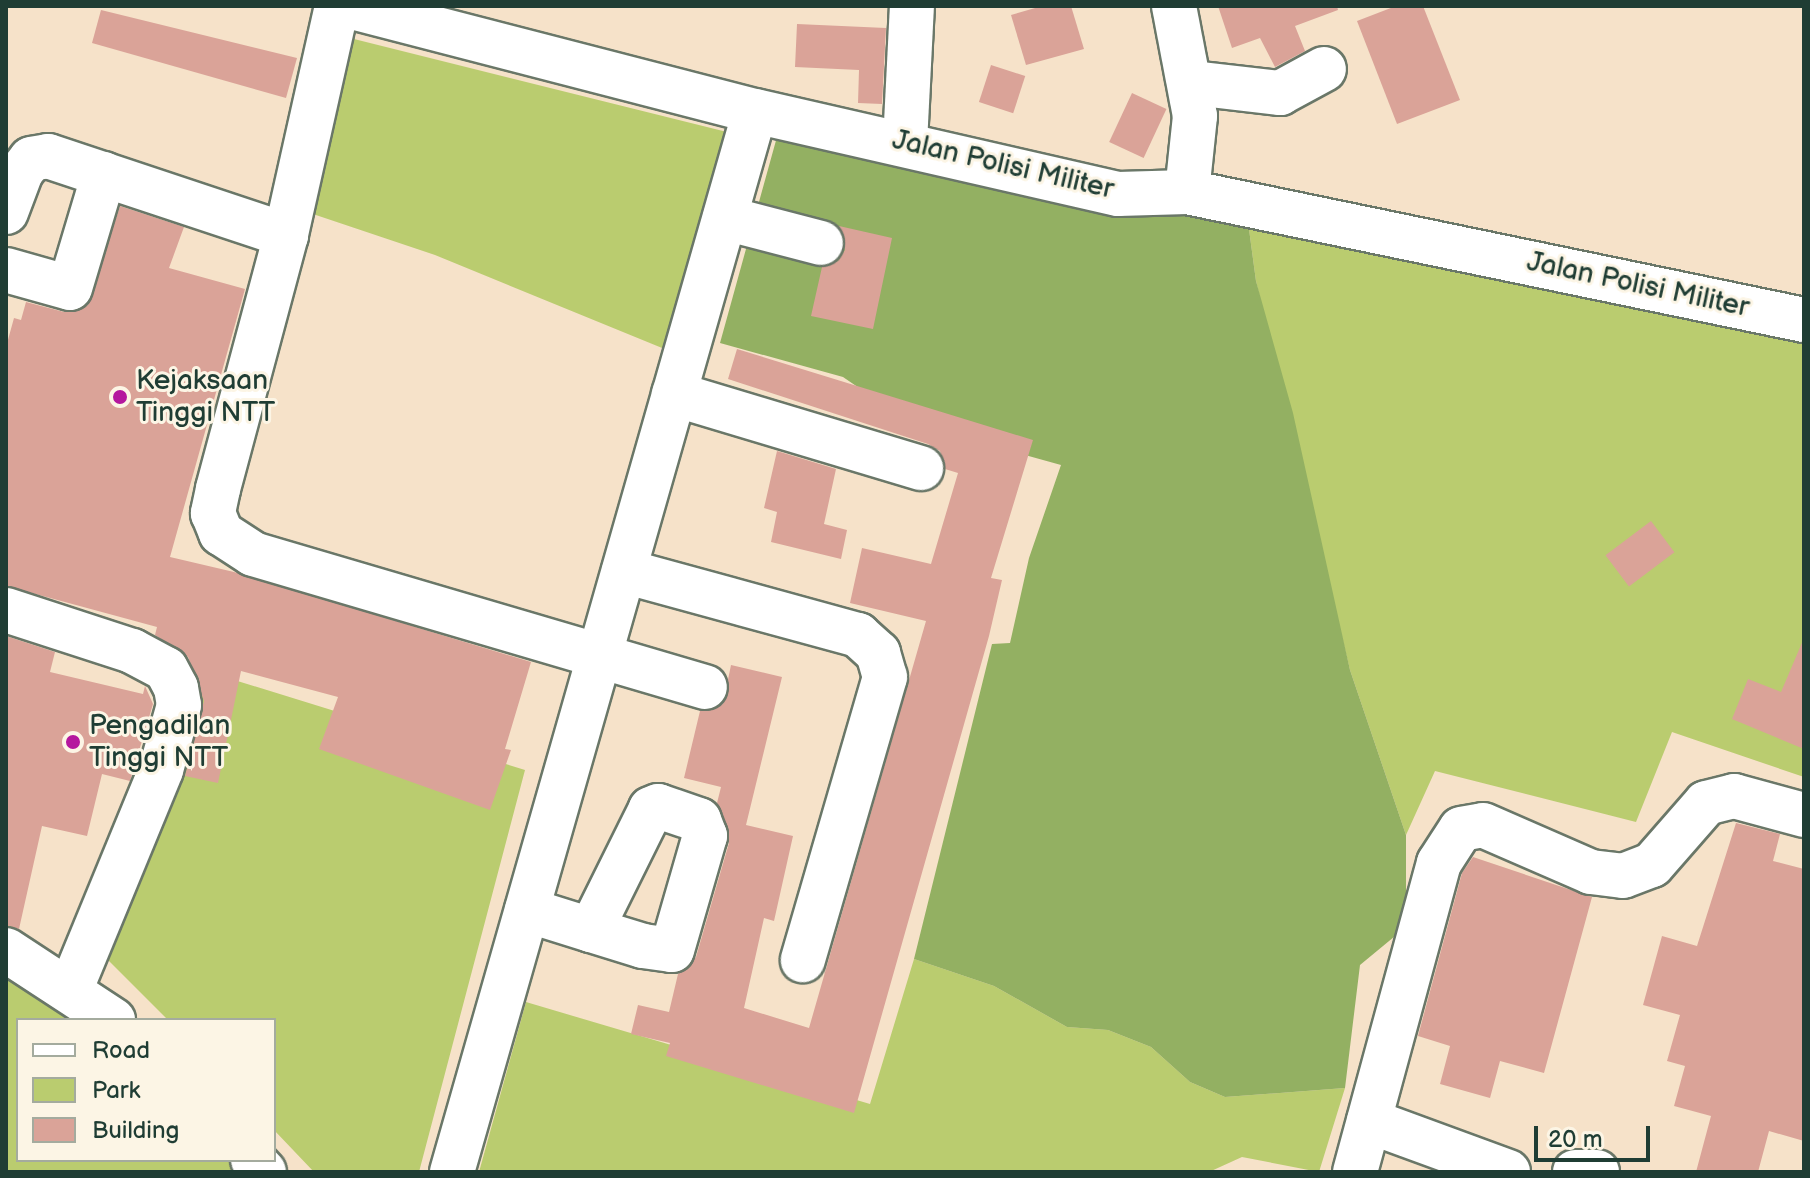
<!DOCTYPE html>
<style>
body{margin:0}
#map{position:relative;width:1810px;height:1178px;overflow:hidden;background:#f6e2c9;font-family:"Balsamiq Sans",sans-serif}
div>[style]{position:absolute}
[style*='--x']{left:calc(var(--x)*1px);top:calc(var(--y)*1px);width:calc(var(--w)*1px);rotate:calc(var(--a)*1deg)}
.green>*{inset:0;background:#bacc6f}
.forest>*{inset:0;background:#93b062}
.building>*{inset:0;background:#daa398;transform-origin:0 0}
.roads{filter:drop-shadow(2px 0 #6a7768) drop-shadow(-2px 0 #6a7768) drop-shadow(0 2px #6a7768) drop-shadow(0 -2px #6a7768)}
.minor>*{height:44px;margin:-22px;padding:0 22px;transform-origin:22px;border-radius:22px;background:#fff}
.dots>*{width:22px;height:22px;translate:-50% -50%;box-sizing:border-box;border:4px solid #fcf5e5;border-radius:50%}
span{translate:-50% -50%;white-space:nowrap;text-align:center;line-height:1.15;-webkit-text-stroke:6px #fcf5e5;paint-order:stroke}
.street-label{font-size:28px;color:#1f3d34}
.poi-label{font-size:28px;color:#1f3d34}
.left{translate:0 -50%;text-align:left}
.frame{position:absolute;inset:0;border:8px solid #1f3d34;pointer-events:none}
.legend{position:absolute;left:16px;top:1018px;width:260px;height:144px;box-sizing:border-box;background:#fcf5e5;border:2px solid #a4ab9e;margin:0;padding:10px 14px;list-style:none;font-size:24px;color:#1f3d34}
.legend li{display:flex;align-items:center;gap:16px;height:40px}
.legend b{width:40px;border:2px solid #a4ab9e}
.scale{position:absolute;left:1534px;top:1126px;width:116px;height:36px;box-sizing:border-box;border:4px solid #1f3d34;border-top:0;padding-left:10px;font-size:24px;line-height:28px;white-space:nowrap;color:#1f3d34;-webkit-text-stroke:6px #fcf5e5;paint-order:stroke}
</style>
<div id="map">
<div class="green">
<div style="clip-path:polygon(354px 39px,731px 133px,667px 350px,435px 255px,298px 209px)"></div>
<div style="clip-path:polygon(1246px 207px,1804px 327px,1804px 777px,1672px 732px,1636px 822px,1435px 771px,1406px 835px,1350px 670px,1256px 281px)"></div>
<div style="clip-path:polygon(173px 661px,525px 770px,419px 1172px,314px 1172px,274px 1130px,274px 1020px,168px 1020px,88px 940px)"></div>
<div style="clip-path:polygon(6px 920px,123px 1020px,18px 1020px,18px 1160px,261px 1160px,272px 1172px,6px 1172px)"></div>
<div style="clip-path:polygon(914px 959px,994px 986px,1067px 1027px,1108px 1030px,1151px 1047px,1190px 1082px,1225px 1097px,1345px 1088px,1319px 1172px,1242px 1157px,1209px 1172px,479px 1172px,526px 1002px,870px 1104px)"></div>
</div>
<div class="forest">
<div style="clip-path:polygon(780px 126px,1246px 207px,1256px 281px,1293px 413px,1350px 670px,1406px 835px,1406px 927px,1360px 965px,1345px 1088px,1225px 1097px,1190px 1082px,1151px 1047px,1108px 1030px,1067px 1027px,994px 986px,914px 959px,992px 644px,1010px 643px,1029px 558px,1061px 465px,912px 424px,843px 377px,720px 343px)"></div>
</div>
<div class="building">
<div style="clip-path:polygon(1042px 6px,1071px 6px,1084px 49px,1026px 65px,1011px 15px)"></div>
<div style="clip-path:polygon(1218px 6px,1337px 6px,1338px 10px,1295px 26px,1305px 51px,1275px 67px,1260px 38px,1232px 48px)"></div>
<div style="clip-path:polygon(1396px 6px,1423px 6px,1460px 100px,1397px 124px,1357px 21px)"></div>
<div style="clip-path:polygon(101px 10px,297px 58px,286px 98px,92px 43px)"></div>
<div style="clip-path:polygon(797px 24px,886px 28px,882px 104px,858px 103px,859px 70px,795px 67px)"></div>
<div style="left:991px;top:65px;width:36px;height:39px;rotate:18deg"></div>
<div style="left:1132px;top:93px;width:38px;height:54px;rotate:25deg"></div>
<div style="clip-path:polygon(120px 206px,184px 227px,169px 268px,245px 289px,170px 557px,234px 572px,531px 662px,505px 749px,511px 750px,490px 810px,319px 749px,338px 697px,241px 671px,218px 783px,185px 776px,204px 701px,188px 657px,155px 635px,157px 627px,6px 586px,6px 347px,14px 318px,21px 320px,26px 302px,64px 312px,88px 305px)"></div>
<div style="clip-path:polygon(839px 226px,892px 238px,873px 329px,811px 316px,822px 267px,838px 261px,845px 250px)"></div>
<div style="clip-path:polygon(737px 349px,1033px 440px,991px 578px,1002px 580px,989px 636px,854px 1113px,666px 1056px,670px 1043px,631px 1034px,638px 1005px,669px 1012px,678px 974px,696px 957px,729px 843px,717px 803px,721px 787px,684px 778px,700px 711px,723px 704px,731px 665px,782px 677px,746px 825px,793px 836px,774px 921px,764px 918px,744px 1008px,809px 1028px,926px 621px,850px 603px,862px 548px,931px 564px,958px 473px,945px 469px,940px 451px,928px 444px,728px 379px)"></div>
<div style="clip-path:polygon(777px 451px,836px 469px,824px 524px,847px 530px,841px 559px,771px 542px,777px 512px,764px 508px)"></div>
<div style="left:1651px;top:521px;width:39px;height:57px;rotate:53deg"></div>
<div style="clip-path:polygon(6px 636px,55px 652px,50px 672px,143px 694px,145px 686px,153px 704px,130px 781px,102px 774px,87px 836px,42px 826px,19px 929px,6px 925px)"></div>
<div style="clip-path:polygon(1804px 638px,1804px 749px,1732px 719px,1748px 679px,1781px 692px)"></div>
<div style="clip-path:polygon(1736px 823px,1780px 834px,1773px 861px,1804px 869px,1804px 1141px,1769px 1131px,1758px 1172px,1696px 1172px,1711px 1116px,1674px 1106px,1685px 1066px,1667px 1061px,1680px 1015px,1643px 1005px,1662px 936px,1697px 946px)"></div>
<div style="clip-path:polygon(1473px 857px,1592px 897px,1544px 1073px,1500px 1061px,1490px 1098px,1440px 1084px,1450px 1046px,1418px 1036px,1462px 873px)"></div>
</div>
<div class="roads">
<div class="minor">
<div style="--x:337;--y:6;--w:235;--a:102.6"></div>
<div style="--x:286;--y:235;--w:263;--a:105"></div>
<div style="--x:218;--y:489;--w:25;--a:102"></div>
<div style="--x:213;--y:513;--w:22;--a:68"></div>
<div style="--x:221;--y:533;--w:38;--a:33"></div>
<div style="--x:253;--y:554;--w:471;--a:16.4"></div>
<div style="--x:348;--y:6;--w:420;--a:14.5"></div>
<div style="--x:755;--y:111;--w:372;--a:12.9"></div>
<div style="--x:1118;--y:194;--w:69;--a:-1.7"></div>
<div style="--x:1187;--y:192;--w:630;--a:11.72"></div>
<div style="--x:1174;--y:6;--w:112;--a:79.2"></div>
<div style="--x:1195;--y:116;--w:76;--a:96"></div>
<div style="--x:1193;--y:83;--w:88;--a:6.6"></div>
<div style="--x:1280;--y:93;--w:50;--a:-28.6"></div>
<div style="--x:905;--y:143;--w:137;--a:-87.1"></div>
<div style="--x:6;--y:212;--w:43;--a:-69.4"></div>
<div style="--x:21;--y:172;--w:16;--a:-52"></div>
<div style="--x:31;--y:159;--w:17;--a:-10"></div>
<div style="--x:48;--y:156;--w:251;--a:18.4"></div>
<div style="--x:725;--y:218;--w:99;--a:14.6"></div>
<div style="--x:6;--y:270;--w:66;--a:15.7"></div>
<div style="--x:70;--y:288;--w:119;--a:-73.4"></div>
<div style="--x:674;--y:394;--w:258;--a:16.7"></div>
<div style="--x:624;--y:571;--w:243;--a:15.3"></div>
<div style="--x:858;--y:635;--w:27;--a:42"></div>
<div style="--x:878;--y:653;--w:25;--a:74"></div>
<div style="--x:885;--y:677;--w:295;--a:106.2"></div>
<div style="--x:6;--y:610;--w:133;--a:18"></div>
<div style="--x:132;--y:651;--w:38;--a:28"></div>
<div style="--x:166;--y:669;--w:21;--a:62"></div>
<div style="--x:176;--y:688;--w:17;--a:80"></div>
<div style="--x:179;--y:705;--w:67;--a:105.5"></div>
<div style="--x:161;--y:770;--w:236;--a:112.4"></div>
<div style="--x:527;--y:910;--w:67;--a:17.4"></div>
<div style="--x:591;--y:930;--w:54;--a:17.1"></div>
<div style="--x:643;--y:946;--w:29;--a:8"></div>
<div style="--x:672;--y:950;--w:119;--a:-73.9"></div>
<div style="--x:705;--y:836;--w:17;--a:-111"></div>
<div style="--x:699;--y:820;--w:43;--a:-161.1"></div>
<div style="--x:658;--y:806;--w:8;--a:157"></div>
<div style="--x:651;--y:809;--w:135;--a:116.4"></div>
<div style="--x:6;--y:950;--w:128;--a:33.2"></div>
<div style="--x:1369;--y:1121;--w:148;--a:20.1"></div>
<div style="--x:253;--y:1160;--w:16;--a:47"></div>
<div style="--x:452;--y:1172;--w:1103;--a:-74.06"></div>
<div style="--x:1355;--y:1172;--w:320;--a:-74.8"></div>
<div style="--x:1439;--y:863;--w:40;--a:-57.1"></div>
<div style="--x:1461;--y:829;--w:22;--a:-10"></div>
<div style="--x:1483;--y:825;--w:118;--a:23.5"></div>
<div style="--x:1591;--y:872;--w:32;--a:7"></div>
<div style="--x:1623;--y:876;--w:31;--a:-21"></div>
<div style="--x:1652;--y:865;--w:82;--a:-48.9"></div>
<div style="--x:1706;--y:803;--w:29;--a:-14"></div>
<div style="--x:1734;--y:796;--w:73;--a:15.2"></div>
<div style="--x:1575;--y:1172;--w:22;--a:0"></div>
</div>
</div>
<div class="dots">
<div style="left:120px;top:397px;background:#b5179e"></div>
<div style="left:73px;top:742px;background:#b5179e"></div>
</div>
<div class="street-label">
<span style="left:1003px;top:165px;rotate:13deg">Jalan Polisi Militer</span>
<span style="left:1638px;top:285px;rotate:12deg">Jalan Polisi Militer</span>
</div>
<div class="poi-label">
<span class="left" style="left:136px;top:397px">Kejaksaan<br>Tinggi NTT</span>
<span class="left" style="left:89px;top:742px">Pengadilan<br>Tinggi NTT</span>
</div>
<div class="frame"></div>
<ul class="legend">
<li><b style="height:10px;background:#fff"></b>Road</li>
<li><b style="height:22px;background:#bacc6f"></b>Park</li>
<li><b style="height:22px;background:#daa398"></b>Building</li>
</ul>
<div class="scale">20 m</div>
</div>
